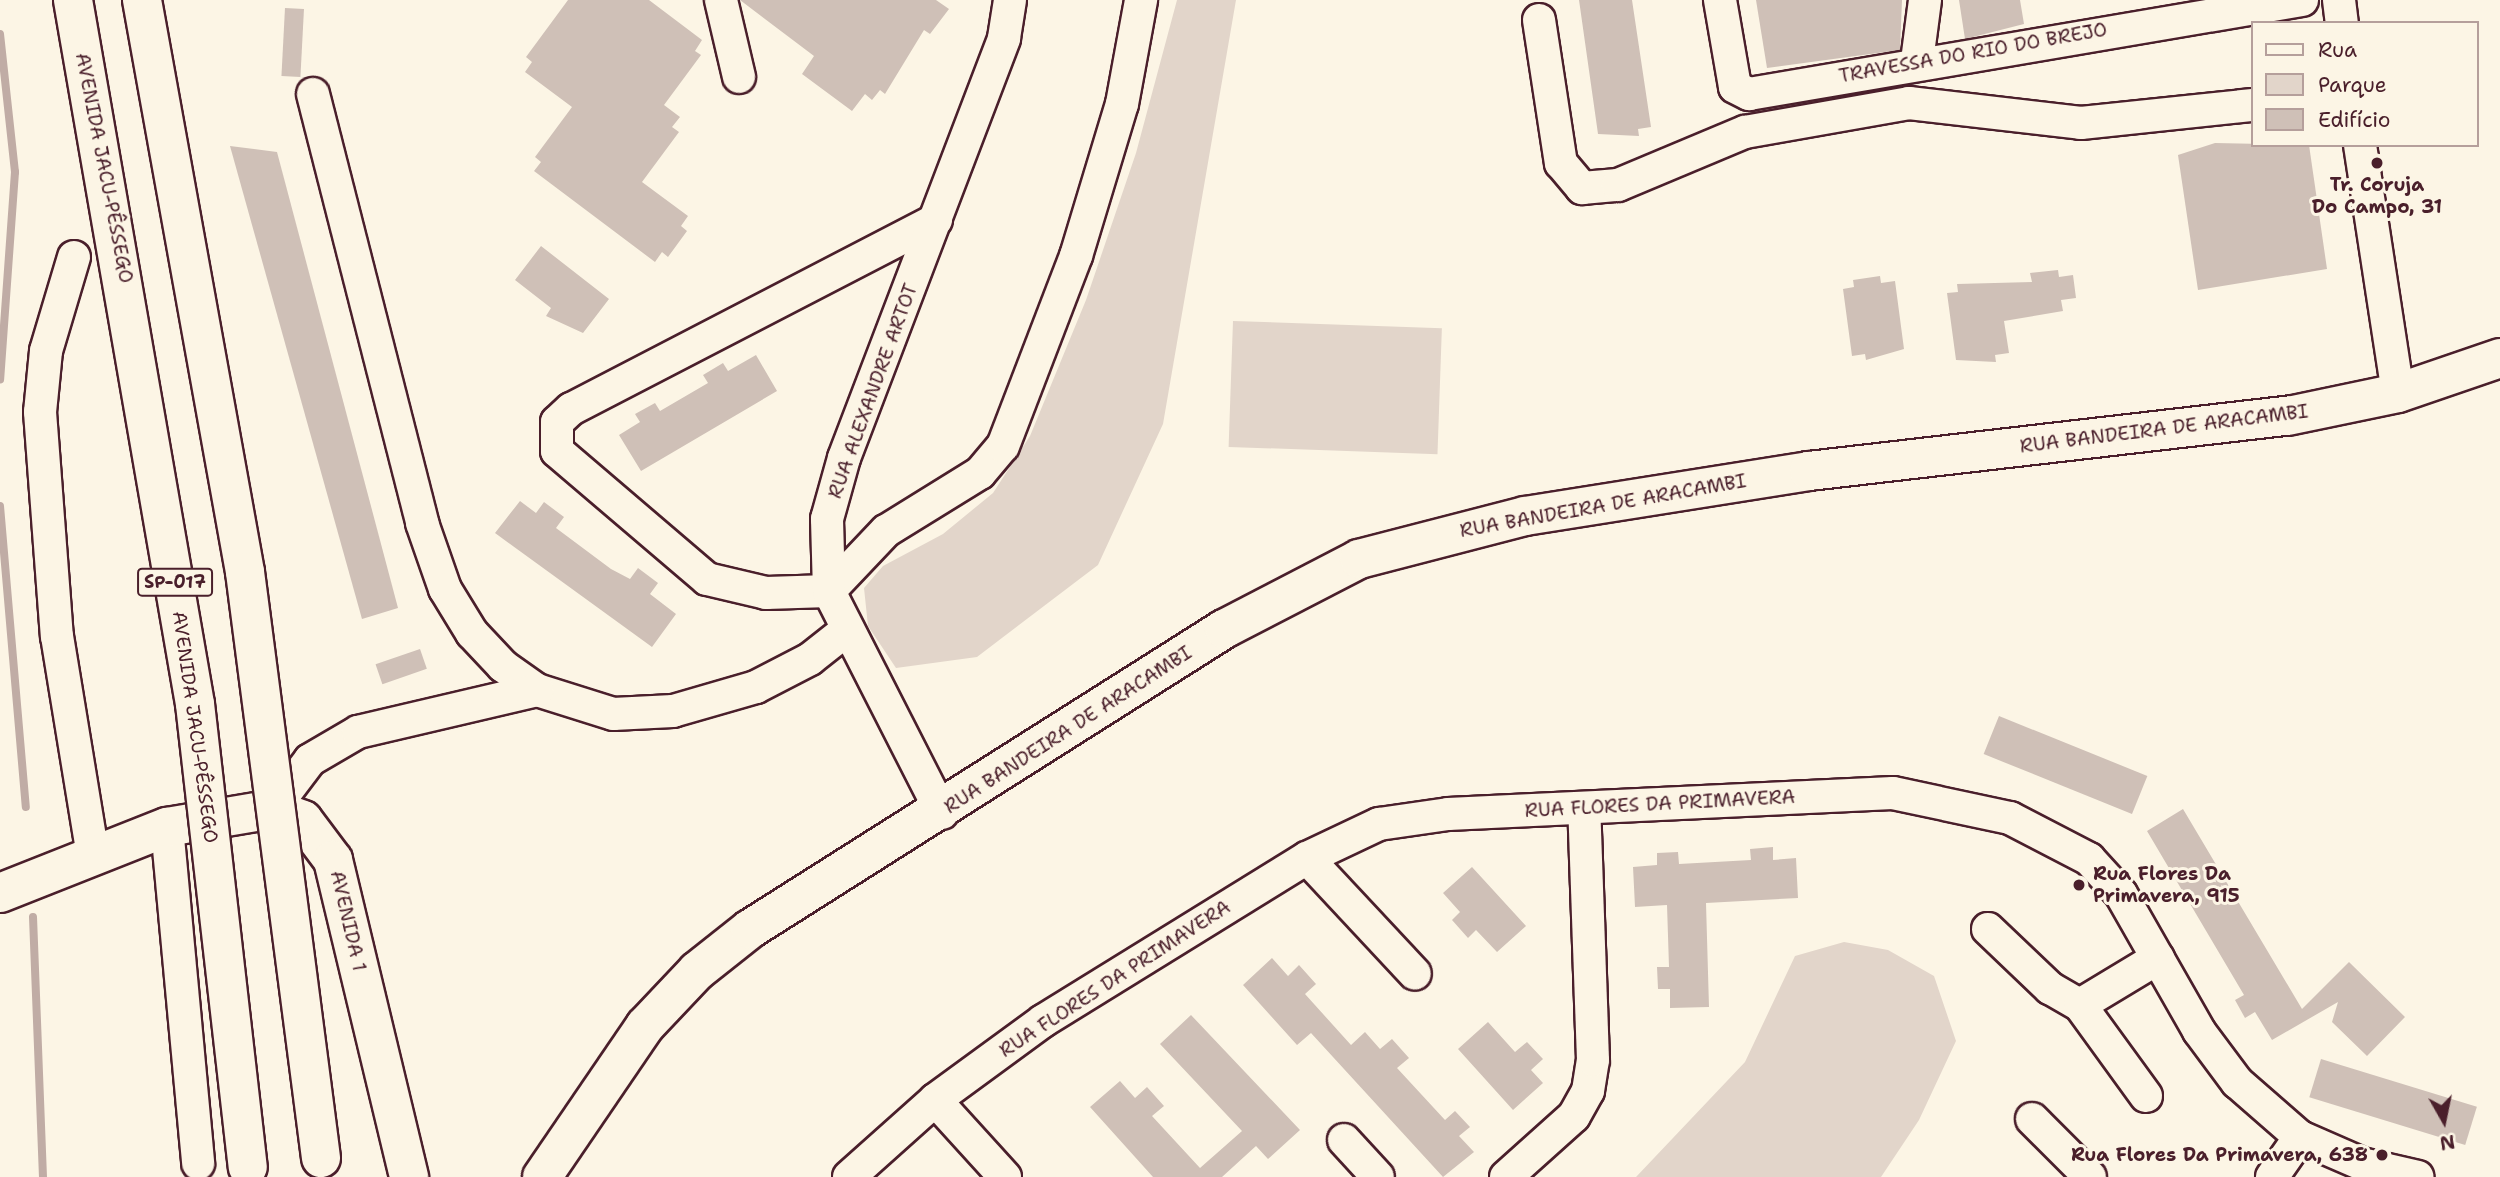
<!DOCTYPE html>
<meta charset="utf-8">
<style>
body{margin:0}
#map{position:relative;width:2500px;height:1177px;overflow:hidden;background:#fcf5e5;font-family:"Shantell Sans",sans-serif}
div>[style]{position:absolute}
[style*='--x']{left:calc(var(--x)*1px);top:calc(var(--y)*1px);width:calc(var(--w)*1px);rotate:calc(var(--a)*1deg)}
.green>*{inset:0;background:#e2d5ca;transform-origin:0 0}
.stream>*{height:8px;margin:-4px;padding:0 4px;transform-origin:4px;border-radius:4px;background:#c0aca5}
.building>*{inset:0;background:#cfc0b7;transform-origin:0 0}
.roads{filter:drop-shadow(2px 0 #4a1f2b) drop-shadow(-2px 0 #4a1f2b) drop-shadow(0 2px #4a1f2b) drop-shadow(0 -2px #4a1f2b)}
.minor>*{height:32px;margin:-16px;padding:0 16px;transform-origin:16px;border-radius:16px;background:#fcf5e5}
.major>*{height:38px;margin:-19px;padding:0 19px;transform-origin:19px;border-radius:19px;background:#fcf5e5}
.bridges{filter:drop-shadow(2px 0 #4a1f2b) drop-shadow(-2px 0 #4a1f2b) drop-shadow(0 2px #4a1f2b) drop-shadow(0 -2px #4a1f2b)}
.highway-bridge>*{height:38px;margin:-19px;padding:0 19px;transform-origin:19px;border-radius:19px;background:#fcf5e5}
.dots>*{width:19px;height:19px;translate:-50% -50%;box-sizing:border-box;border:4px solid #fcf5e5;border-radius:50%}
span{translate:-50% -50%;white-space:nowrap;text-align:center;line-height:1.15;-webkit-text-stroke:6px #fcf5e5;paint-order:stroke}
.shield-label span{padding:2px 5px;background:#fcf5e5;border:2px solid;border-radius:5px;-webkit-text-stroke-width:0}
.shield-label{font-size:18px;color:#4a1f2b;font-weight:700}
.street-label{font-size:19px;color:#4a1f2b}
.poi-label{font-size:19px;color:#4a1f2b;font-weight:700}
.left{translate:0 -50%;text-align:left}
.right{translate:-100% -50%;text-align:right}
.legend{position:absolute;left:2251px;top:21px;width:228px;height:126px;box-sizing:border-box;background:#fcf5e5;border:2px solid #b59f9b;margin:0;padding:9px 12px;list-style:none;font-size:21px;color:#4a1f2b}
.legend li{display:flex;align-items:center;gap:14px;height:35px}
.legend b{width:35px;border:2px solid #b59f9b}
.north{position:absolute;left:2409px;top:1086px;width:70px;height:70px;-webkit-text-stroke:5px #fcf5e5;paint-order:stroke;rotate:171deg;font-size:19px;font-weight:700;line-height:28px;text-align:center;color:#4a1f2b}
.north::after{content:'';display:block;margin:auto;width:24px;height:32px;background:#4a1f2b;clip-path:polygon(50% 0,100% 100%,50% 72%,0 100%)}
</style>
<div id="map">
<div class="green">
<div style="clip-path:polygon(1177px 0,1236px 0,1163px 424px,1098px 565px,977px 657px,896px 668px,868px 626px,864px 588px,883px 566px,943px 534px,993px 493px,1030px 436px,1086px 300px,1136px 153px)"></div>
<div style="left:1233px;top:321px;width:209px;height:126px;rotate:2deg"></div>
<div style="clip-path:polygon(1844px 942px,1888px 950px,1934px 976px,1956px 1041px,1919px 1120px,1881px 1177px,1636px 1177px,1745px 1062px,1795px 956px)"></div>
</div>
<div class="stream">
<div style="--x:0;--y:34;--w:139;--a:83.8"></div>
<div style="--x:15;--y:172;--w:208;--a:94.1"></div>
<div style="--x:0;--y:506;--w:302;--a:85.1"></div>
<div style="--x:33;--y:917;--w:260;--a:87.8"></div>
</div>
<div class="building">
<div style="clip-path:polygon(568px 0,649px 0,702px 40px,695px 51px,701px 55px,664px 105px,680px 117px,672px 127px,679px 132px,642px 182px,688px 216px,681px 226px,687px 231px,668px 257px,662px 252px,655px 262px,534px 171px,541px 162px,535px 157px,572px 107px,525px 72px,532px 62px,526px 57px)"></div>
<div style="clip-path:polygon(740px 0,936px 0,949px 9px,930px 34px,924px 30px,885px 94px,880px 90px,872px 100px,865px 94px,852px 111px,802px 74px,814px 56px)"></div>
<div style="clip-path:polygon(1579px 0,1632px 0,1651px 127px,1638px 129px,1639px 136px,1598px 134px)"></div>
<div style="clip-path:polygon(1756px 0,1902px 0,1900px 50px,1767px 68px)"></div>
<div style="clip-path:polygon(1959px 0,2020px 0,2024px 24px,1965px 39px)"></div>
<div style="left:285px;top:8px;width:19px;height:68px;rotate:3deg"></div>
<div style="clip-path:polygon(2215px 143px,2309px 145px,2327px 269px,2198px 290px,2178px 155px)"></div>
<div style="clip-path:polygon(230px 146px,277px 152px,398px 608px,362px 619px)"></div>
<div style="clip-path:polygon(541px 246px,609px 299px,583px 333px,546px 316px,551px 308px,515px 280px)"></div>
<div style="clip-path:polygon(2058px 270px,2059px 277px,2073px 275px,2076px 298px,2061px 300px,2063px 311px,2004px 321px,2009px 353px,1995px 355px,1996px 362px,1956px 360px,1947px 293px,1958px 292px,1957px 284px,2032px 282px,2030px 273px)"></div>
<div style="clip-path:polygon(1880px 276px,1881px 283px,1895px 281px,1904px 349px,1866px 360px,1865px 354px,1852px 356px,1843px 289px,1854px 287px,1853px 280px)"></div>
<div style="clip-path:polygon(756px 355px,777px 391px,641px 471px,619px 435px,640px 422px,635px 414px,655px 403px,660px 411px,708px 383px,703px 375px,723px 363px,728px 371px)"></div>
<div style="clip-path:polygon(520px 501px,536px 513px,544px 502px,564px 517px,556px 528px,611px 569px,630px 579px,638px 568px,658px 583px,650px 594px,676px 614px,652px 647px,495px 533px)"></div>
<div style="left:420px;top:649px;width:21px;height:47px;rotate:71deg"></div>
<div style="left:1999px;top:716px;width:160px;height:41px;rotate:22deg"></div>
<div style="clip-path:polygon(2183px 809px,2302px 1009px,2349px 962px,2405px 1017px,2367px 1056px,2332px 1022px,2338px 1002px,2272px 1040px,2255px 1012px,2245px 1018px,2235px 1000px,2244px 995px,2147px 831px)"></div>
<div style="clip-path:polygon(1773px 847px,1773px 860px,1796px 858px,1798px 898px,1706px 903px,1709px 1007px,1670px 1008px,1670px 989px,1658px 989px,1657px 967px,1669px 967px,1667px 905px,1635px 907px,1633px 867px,1657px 865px,1657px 853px,1678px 852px,1679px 864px,1751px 860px,1750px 849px)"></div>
<div style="clip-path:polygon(1472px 867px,1526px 926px,1497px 952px,1476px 930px,1468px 938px,1452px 920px,1460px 912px,1443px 893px)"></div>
<div style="clip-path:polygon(1272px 958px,1288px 976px,1299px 965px,1316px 984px,1305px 994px,1351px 1045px,1365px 1032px,1380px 1049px,1392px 1039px,1409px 1058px,1397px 1068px,1445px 1120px,1455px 1111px,1470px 1127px,1459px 1136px,1474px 1152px,1443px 1177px,1311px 1033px,1297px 1045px,1243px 985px)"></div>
<div style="clip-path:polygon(1191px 1015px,1300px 1130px,1268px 1159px,1256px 1146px,1222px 1177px,1153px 1177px,1090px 1107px,1120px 1081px,1135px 1098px,1147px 1087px,1164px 1106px,1152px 1116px,1200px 1168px,1225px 1146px,1242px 1131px,1160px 1044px)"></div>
<div style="clip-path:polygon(1488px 1022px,1515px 1052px,1527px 1042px,1543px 1059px,1531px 1070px,1543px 1083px,1513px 1110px,1458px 1049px)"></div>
<div style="left:2321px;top:1059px;width:163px;height:40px;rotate:17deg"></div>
</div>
<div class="roads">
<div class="minor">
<div style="--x:721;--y:0;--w:79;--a:76.8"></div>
<div style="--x:1720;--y:0;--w:88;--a:80.2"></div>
<div style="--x:1735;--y:87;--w:16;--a:27"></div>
<div style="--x:1749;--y:94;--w:561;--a:-9.65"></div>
<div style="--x:2339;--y:0;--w:23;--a:83"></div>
<div style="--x:1539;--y:20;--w:145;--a:81.3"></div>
<div style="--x:1561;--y:163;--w:33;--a:50"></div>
<div style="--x:1582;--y:188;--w:36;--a:-5"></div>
<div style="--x:1618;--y:185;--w:138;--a:-22.7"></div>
<div style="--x:1745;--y:132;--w:167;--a:-10"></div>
<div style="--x:1909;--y:103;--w:173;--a:6.6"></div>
<div style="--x:2081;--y:123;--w:173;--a:-6"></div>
<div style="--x:1917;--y:61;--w:62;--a:-82.5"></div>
<div style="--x:313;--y:94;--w:443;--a:75.7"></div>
<div style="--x:422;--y:523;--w:70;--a:70.8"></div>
<div style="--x:445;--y:589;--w:52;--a:58.5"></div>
<div style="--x:472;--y:633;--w:45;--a:46.8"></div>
<div style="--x:503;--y:666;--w:42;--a:35.2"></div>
<div style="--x:537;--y:690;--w:80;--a:17.5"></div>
<div style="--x:613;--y:714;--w:60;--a:-2.9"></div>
<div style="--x:673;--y:711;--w:86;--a:-16.1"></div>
<div style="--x:756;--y:687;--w:61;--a:-27.4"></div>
<div style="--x:810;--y:659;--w:48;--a:-38.3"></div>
<div style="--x:2360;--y:145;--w:251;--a:81.3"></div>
<div style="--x:936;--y:220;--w:411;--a:152.6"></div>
<div style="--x:571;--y:409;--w:19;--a:137"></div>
<div style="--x:557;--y:422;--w:29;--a:90"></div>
<div style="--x:557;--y:451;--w:197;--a:40.5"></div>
<div style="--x:707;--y:579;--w:61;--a:13.3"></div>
<div style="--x:766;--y:593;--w:63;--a:-1.8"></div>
<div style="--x:829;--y:591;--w:83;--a:-46.5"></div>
<div style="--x:886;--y:531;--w:110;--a:-31.7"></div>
<div style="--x:980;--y:473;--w:35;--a:-50"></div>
<div style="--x:1003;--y:446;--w:204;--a:-69"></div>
<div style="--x:1076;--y:256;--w:159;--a:-73.2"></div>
<div style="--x:1122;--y:104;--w:106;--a:-79.6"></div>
<div style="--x:74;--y:257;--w:98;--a:106.6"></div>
<div style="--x:46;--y:351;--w:61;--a:95.6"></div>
<div style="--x:40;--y:412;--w:225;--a:85.7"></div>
<div style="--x:57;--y:636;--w:223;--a:80.7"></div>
<div style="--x:273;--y:809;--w:61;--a:-52.9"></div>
<div style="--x:310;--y:760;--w:56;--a:-30.3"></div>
<div style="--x:358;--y:732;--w:184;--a:-13.2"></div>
<div style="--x:942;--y:813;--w:249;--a:-117"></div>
<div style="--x:829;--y:591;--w:72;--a:-91.6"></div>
<div style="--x:827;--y:519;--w:63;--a:-74.4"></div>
<div style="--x:844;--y:458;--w:449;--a:-69.1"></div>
<div style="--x:1004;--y:38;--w:38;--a:-81"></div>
<div style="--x:167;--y:827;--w:338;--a:84.7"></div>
<div style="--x:1307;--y:858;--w:158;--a:47"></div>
<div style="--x:1988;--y:929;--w:86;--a:43.6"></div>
<div style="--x:2050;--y:988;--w:34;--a:30"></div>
<div style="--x:2146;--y:1096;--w:112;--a:-126"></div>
<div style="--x:2080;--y:1005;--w:91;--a:-31.1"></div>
<div style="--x:935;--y:1100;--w:104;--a:47.7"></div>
<div style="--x:2032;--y:1119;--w:82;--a:45"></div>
<div style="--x:1344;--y:1140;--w:50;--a:47.4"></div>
<div style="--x:849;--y:1177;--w:115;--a:-41.8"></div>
<div style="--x:935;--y:1100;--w:134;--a:-36.2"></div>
<div style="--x:1043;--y:1021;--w:310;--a:-31.7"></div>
<div style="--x:1307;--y:858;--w:80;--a:-25.3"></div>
<div style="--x:1379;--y:824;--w:70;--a:-8.2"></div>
<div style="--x:1448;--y:814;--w:445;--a:-2.7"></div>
<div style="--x:1893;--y:793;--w:120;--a:12.1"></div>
<div style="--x:2010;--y:818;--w:89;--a:27.4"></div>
<div style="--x:2089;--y:859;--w:47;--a:47.6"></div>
<div style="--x:2121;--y:894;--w:158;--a:60.3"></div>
<div style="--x:2199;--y:1031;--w:64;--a:53.3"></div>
<div style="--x:2237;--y:1082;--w:84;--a:41.1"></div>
<div style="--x:2300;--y:1137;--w:68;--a:23.5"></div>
<div style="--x:2362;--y:1164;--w:57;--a:13.1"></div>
<div style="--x:1506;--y:1177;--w:91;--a:-41.9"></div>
<div style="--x:1574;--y:1116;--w:29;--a:-61"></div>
<div style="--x:1588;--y:1091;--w:31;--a:-81"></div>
<div style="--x:1593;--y:1060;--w:252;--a:-92"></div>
<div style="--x:2272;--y:1177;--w:49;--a:-55"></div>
</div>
<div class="major">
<div style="--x:0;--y:893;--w:180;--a:-21.6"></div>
<div style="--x:167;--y:827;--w:108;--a:-9.6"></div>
<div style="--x:273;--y:809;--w:32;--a:20"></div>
<div style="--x:303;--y:820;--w:50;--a:53.1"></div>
<div style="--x:333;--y:860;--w:326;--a:76.5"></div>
<div style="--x:542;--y:1177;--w:183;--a:-55.7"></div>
<div style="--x:645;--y:1026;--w:76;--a:-46.6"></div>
<div style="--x:697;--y:971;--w:68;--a:-38.4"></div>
<div style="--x:750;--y:929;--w:561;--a:-32.33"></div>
<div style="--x:1224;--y:629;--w:152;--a:-27.4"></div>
<div style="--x:1359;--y:559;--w:171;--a:-14.5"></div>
<div style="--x:1525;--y:516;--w:288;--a:-9"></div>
<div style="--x:1809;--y:471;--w:482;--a:-6.6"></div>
<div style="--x:2288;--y:416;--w:112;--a:-11.8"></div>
<div style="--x:2398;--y:393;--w:108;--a:-18.9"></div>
</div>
</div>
<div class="bridges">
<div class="highway-bridge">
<div style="--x:73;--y:0;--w:714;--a:80.17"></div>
<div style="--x:195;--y:704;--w:466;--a:83.5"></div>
<div style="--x:142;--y:0;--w:581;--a:79.79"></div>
<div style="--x:245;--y:572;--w:591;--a:82.61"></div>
</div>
</div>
<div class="dots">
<div style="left:2377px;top:163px;background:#4a1f2b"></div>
<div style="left:2079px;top:885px;background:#4a1f2b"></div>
<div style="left:2382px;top:1155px;background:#4a1f2b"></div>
</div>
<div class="shield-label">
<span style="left:175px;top:582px">SP-017</span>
</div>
<div class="street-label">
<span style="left:1973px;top:53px;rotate:-10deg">TRAVESSA DO RIO DO BREJO</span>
<span style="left:104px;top:168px;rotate:79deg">AVENIDA JACU-PÊSSEGO</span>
<span style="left:873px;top:391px;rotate:-70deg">RUA ALEXANDRE ARTOT</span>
<span style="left:2164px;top:429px;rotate:-7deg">RUA BANDEIRA DE ARACAMBI</span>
<span style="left:1603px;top:506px;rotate:-10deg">RUA BANDEIRA DE ARACAMBI</span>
<span style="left:195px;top:727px;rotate:82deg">AVENIDA JACU-PÊSSEGO</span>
<span style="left:1068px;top:730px;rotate:-33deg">RUA BANDEIRA DE ARACAMBI</span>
<span style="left:1660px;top:804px;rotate:-3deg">RUA FLORES DA PRIMAVERA</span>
<span style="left:348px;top:921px;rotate:77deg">AVENIDA 1</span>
<span style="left:1115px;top:979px;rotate:-33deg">RUA FLORES DA PRIMAVERA</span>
</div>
<div class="poi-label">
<span style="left:2377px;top:196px">Tr. Coruja<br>Do Campo, 31</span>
<span class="left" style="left:2093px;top:885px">Rua Flores Da<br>Primavera, 915</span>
<span class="right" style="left:2368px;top:1155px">Rua Flores Da Primavera, 638</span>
</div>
<ul class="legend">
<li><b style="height:9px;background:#fcf5e5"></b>Rua</li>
<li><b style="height:19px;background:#e2d5ca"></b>Parque</li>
<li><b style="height:19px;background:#cfc0b7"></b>Edifício</li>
</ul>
<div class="north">N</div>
</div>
